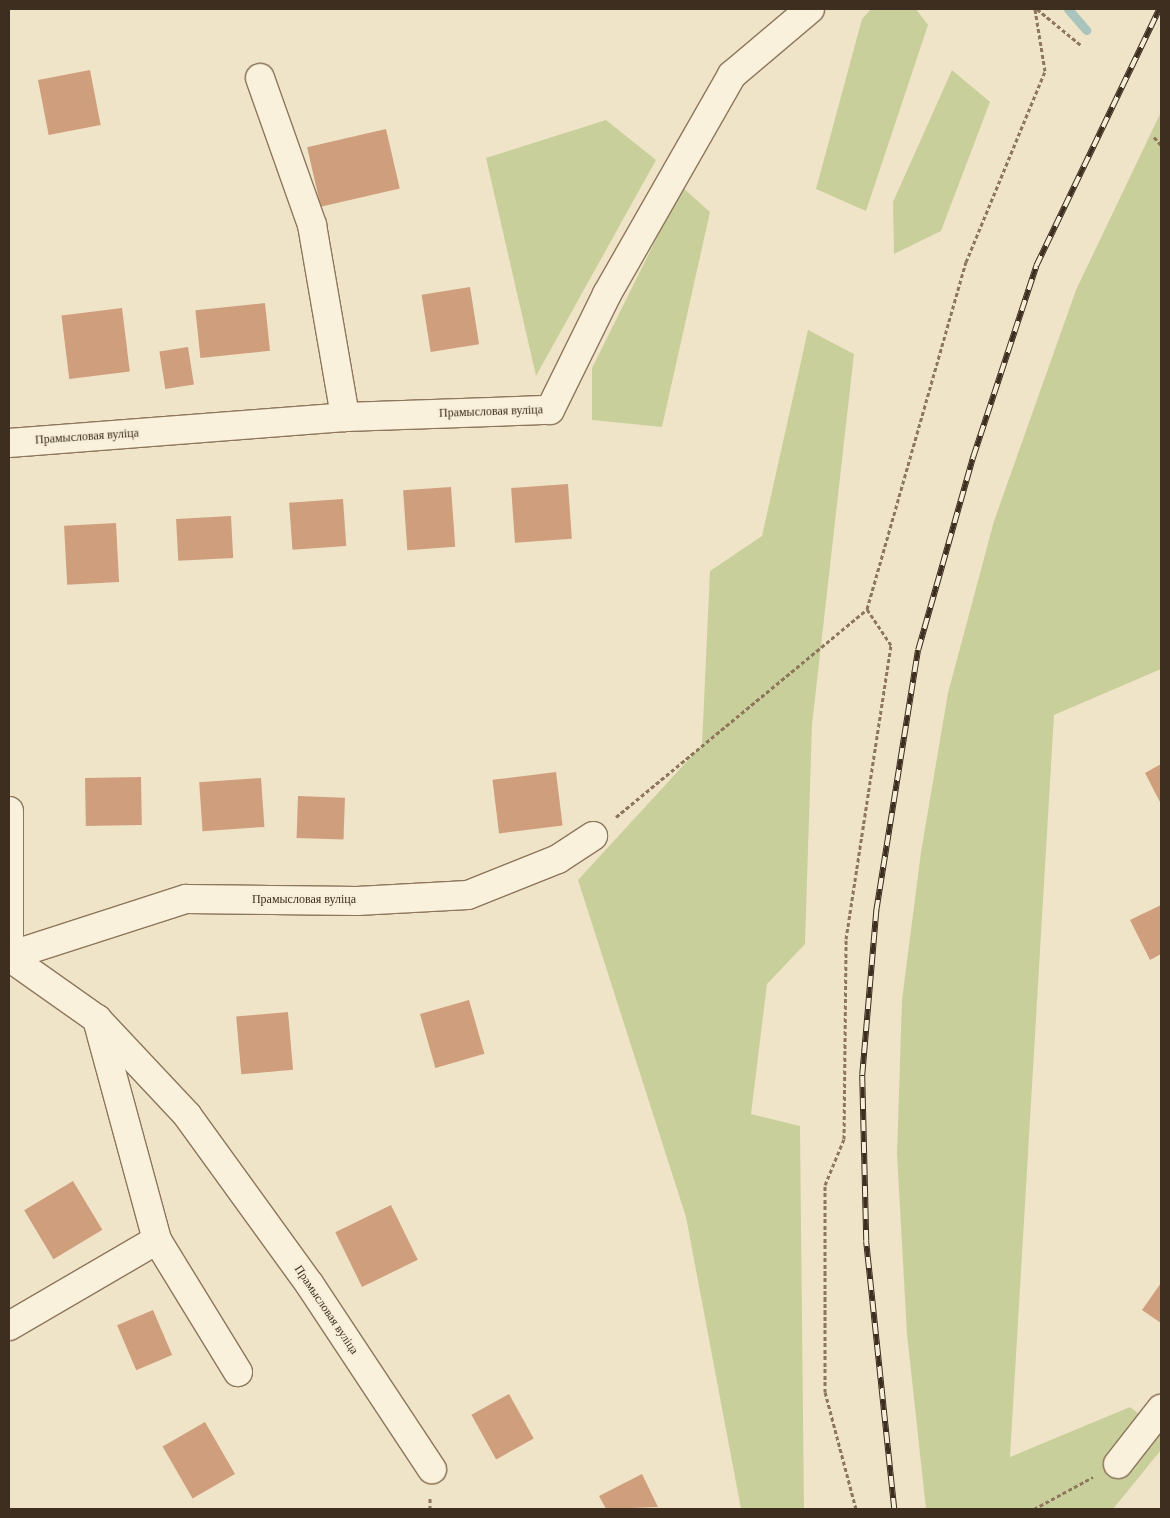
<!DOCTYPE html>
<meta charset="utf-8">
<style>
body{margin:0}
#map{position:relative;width:1170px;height:1518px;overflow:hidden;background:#f0e4c8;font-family:Georgia,serif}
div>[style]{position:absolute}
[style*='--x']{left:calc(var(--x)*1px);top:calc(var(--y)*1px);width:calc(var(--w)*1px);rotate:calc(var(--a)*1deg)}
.green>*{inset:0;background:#c9cf9b}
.stream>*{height:9px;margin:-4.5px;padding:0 4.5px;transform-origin:4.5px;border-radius:4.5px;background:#a9c4bc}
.building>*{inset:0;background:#cf9f7d;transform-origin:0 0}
.path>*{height:3px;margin-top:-1.5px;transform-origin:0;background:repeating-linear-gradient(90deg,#8d765c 0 4px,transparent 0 6.5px)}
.roads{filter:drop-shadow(1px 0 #8d765c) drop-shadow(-1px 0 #8d765c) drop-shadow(0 1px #8d765c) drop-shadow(0 -1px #8d765c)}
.minor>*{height:28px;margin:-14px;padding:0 14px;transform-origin:14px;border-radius:14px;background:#faf1dc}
.rail>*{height:5.5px;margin-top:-2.75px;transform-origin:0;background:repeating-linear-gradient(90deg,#f7eed8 0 11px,#3d2e20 0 22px);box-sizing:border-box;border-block:1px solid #3d2e20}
span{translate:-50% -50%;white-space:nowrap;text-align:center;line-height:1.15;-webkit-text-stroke:4px #f7eed8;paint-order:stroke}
.street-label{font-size:12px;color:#3d2e20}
.frame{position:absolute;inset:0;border:10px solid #3d2e20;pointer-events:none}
</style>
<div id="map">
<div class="green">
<div style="clip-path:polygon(871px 9px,916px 9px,928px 25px,866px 211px,816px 189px,862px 19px)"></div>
<div style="clip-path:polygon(952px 70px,990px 102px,941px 231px,894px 254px,893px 202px)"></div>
<div style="clip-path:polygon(1161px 112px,1161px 669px,1054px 715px,1010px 1457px,1130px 1407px,1161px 1431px,1161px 1450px,1113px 1509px,926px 1509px,907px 1334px,897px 1154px,902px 1000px,921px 852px,948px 693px,994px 521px,1076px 290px)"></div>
<div style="clip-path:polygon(606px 120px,656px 160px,536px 376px,486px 158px)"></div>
<div style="clip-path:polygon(682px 187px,710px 212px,662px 427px,592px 420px,592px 368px)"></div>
<div style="clip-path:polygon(808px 330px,854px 354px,812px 725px,805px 944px,767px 984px,751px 1114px,800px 1126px,804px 1509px,741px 1509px,686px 1217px,578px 880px,702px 745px,710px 571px,762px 536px)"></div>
</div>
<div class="stream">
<div style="--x:1068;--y:9;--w:28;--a:49"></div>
</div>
<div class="building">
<div style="left:90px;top:70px;width:56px;height:53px;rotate:79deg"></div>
<div style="left:386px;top:129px;width:61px;height:81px;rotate:77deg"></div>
<div style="left:470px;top:287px;width:58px;height:49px;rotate:81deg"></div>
<div style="left:265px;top:303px;width:48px;height:70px;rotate:84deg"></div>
<div style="left:122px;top:308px;width:64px;height:61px;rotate:83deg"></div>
<div style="left:188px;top:347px;width:38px;height:29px;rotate:81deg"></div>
<div style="left:568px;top:484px;width:55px;height:57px;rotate:86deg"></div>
<div style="left:451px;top:487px;width:60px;height:48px;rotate:86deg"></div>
<div style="left:343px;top:499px;width:47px;height:54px;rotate:86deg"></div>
<div style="left:231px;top:516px;width:42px;height:55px;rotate:87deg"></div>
<div style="left:116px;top:523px;width:59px;height:52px;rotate:87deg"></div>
<div style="clip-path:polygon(1161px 764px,1161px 804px,1145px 773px)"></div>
<div style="left:556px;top:772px;width:54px;height:64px;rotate:83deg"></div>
<div style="left:141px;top:777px;width:48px;height:56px;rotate:89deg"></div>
<div style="left:261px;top:778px;width:49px;height:62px;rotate:86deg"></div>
<div style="left:298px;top:796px;width:47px;height:42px;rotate:2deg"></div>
<div style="clip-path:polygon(1161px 905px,1161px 954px,1150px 960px,1130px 920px)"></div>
<div style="left:469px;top:1000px;width:56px;height:51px;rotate:74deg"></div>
<div style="left:288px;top:1012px;width:58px;height:52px;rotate:85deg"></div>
<div style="left:73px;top:1181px;width:57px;height:57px;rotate:59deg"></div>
<div style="left:391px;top:1205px;width:61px;height:62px;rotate:64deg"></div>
<div style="clip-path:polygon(1161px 1283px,1161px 1323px,1142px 1310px)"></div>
<div style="left:153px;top:1310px;width:49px;height:39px;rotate:67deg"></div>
<div style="left:509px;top:1394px;width:51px;height:43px;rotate:61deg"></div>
<div style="left:205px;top:1422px;width:60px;height:49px;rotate:60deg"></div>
<div style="clip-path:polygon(642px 1474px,658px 1507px,606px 1509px,599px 1496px)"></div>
</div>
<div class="path">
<div style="--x:1037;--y:9;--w:58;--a:39.4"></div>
<div style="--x:1154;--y:137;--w:11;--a:49"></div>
<div style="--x:616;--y:817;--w:326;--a:-39.6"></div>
<div style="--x:867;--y:609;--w:361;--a:-74.1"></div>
<div style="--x:966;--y:262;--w:207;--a:-67.5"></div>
<div style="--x:1045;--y:71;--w:63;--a:-99.2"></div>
<div style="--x:430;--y:1509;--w:12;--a:-90"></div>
<div style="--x:856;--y:1509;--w:121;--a:-104.8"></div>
<div style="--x:825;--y:1392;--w:207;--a:-90"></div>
<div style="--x:825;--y:1185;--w:50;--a:-67.6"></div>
<div style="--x:844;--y:1139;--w:200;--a:-89.4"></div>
<div style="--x:846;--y:939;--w:297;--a:-81.3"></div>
<div style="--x:891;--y:645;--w:43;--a:-123.7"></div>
<div style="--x:1034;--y:1509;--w:67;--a:-28.5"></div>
</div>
<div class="roads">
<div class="minor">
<div style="--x:260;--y:78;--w:156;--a:70.5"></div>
<div style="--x:312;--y:225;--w:195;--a:80.2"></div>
<div style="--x:9;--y:443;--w:337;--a:-4.4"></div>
<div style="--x:345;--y:417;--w:205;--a:-2"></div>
<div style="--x:550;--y:410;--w:129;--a:-63.8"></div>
<div style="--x:607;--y:294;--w:252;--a:-60.3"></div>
<div style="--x:732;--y:75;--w:102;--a:-40.2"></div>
<div style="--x:9;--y:811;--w:145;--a:90"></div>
<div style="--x:9;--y:956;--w:186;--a:-17.9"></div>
<div style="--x:186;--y:899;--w:171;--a:0.7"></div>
<div style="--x:357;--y:901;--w:111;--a:-3.1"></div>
<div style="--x:468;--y:895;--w:97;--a:-21.8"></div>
<div style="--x:558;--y:859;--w:42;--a:-33.3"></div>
<div style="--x:9;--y:957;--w:108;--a:35.2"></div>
<div style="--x:97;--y:1019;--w:229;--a:74.8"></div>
<div style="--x:157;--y:1240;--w:171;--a:149.8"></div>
<div style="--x:97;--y:1019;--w:132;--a:46.8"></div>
<div style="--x:187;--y:1115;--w:210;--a:54.1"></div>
<div style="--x:310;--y:1285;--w:221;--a:56.5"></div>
<div style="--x:157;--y:1240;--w:155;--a:58.5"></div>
<div style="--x:1118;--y:1464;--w:70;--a:-52"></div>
</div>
</div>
<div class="rail">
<div style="--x:894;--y:1509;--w:269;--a:-96"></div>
<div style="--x:866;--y:1241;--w:166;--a:-91.4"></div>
<div style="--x:862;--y:1075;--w:165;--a:-85.1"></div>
<div style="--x:876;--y:911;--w:264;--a:-80.9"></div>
<div style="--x:918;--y:650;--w:201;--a:-74.1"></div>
<div style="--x:973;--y:457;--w:201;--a:-71.7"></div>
<div style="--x:1036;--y:266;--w:285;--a:-64.4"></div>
</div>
<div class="street-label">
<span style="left:491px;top:412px;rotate:-2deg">Прамысловая вуліца</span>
<span style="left:87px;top:437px;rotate:-4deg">Прамысловая вуліца</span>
<span style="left:304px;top:900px">Прамысловая вуліца</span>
<span style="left:326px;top:1310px;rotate:56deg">Прамысловая вуліца</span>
</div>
<div class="frame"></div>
</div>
